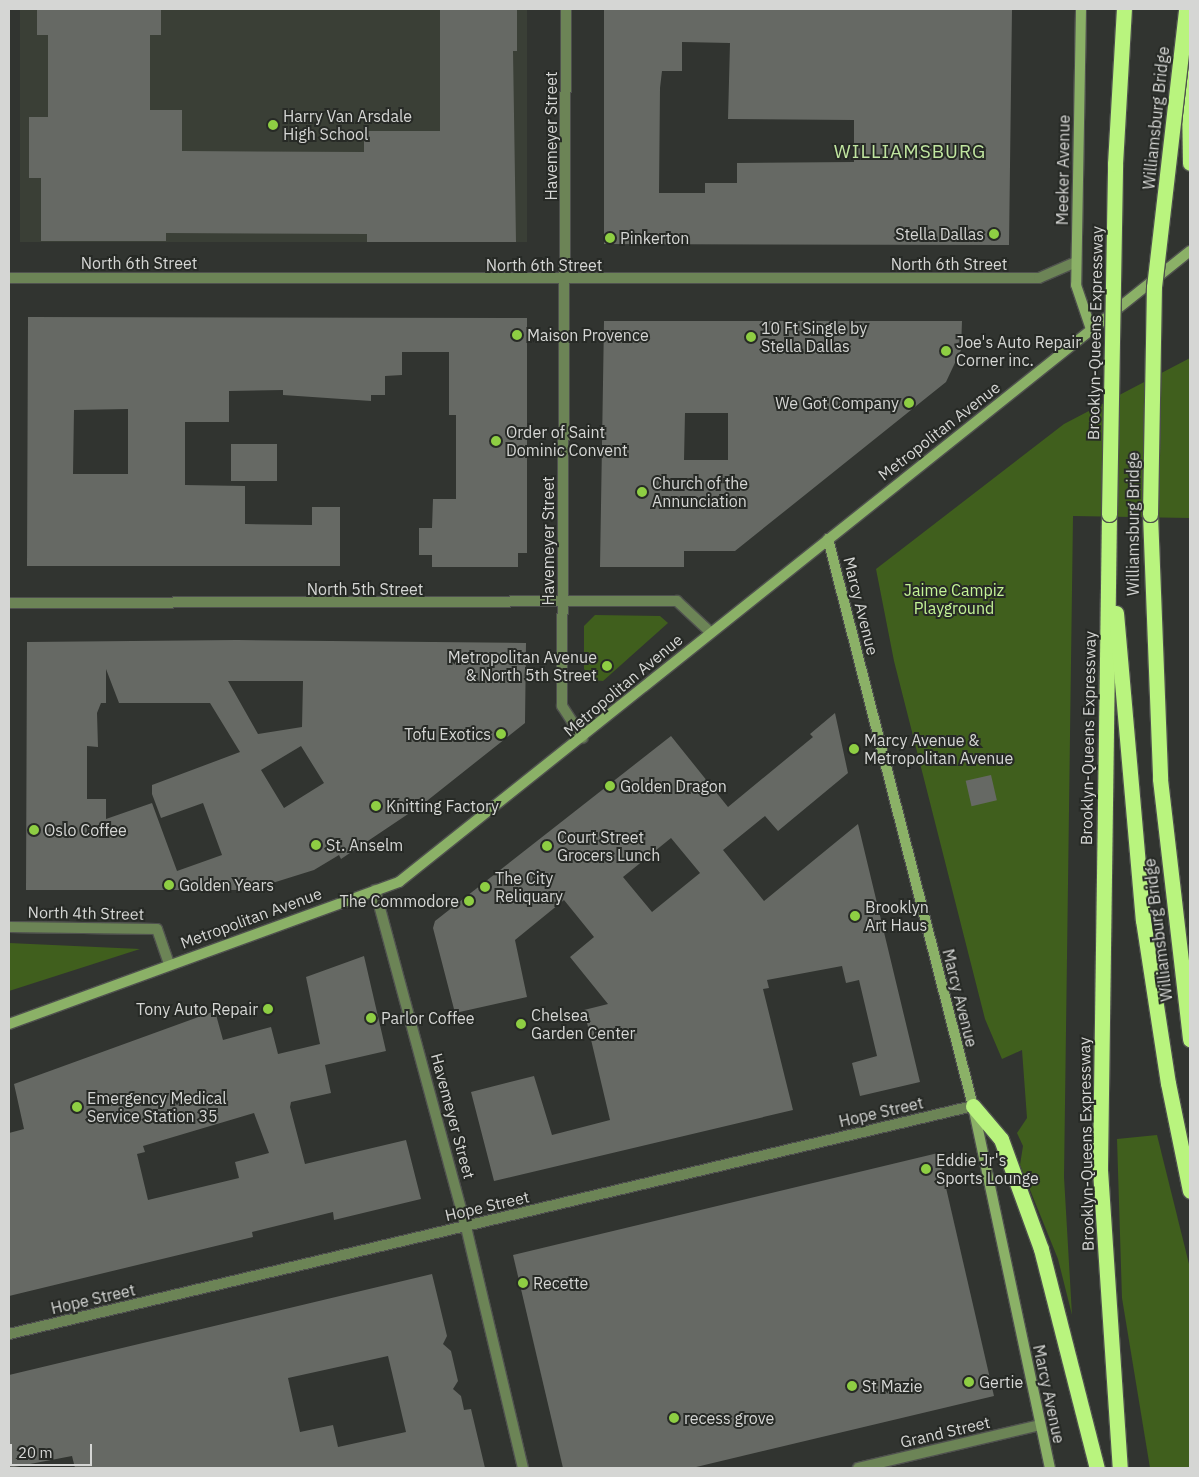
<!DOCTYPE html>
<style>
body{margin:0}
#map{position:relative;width:1199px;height:1477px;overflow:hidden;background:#313430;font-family:"IBM Plex Sans",sans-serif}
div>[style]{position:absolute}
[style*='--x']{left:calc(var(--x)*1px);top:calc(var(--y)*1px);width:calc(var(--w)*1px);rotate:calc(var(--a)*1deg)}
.built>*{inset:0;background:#3a3f36;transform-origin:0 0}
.green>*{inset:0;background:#405f1d}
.building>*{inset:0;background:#666964;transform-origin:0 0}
.roads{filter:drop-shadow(1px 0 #4f514e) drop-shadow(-1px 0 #4f514e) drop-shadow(0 1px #4f514e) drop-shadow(0 -1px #4f514e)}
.street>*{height:10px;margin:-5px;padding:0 5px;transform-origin:5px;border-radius:5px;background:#6c8456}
.secondary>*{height:10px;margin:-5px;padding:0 5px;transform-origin:5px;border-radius:5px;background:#8bb167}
.highway>*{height:15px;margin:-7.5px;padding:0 7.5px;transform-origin:7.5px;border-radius:7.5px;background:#b9f47e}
.bridges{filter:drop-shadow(1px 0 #4f514e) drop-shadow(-1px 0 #4f514e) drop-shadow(0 1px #4f514e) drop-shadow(0 -1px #4f514e)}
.highway-bridge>*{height:15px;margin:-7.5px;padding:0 7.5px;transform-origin:7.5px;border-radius:7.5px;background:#b9f47e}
.dots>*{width:14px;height:14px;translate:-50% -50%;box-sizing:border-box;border:2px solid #272a26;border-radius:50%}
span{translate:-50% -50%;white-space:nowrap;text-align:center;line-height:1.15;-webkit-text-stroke:4px #272a26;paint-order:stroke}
.poi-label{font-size:16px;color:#d5d6d4}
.left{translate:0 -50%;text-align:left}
.right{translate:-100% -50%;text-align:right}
.street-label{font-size:16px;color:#d5d6d4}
.park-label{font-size:16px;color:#c4f497}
.quarter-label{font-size:19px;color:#c1e6a0;letter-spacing:1px}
.frame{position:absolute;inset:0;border:10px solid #d5d6d4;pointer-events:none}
.scale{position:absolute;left:10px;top:1444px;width:82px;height:22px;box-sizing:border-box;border:2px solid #d5d6d4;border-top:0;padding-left:6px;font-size:15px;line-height:18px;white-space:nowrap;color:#d5d6d4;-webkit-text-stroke:4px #272a26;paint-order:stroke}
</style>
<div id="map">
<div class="built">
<div style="left:20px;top:9px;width:507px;height:233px"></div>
</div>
<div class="green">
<div style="clip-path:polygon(1190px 358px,1190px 518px,1073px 516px,1064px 1177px,1072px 1315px,1058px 1259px,1020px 1165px,1023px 1146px,1017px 1133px,1027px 1118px,1022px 1050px,1002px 1059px,985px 1019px,894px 661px,876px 569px,1064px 424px)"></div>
<div style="clip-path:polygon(595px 615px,660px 616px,668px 623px,603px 681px,593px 680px,584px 669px,584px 626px)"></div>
<div style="clip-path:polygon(9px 943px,140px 949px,9px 991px)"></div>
<div style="clip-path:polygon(1157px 1135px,1190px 1268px,1190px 1468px,1150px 1468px,1122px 1298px,1117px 1139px)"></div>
</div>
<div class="building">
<div style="clip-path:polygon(37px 9px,161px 9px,161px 35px,150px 35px,150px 110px,182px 110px,182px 151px,364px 152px,364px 131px,440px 131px,440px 9px,517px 9px,517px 51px,513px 51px,516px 242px,367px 242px,367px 234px,166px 233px,166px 241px,41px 241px,41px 178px,29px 178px,29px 117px,48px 117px,48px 35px,37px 35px)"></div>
<div style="clip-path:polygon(evenodd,604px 9px,1012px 9px,1009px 245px,604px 244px,604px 9px,682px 42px,730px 43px,728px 119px,854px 120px,854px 162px,737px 163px,737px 183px,705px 183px,705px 193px,659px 193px,660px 88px,662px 71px,682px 71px,682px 42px)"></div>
<div style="clip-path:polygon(evenodd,28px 317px,527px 318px,527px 553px,518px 553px,518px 567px,432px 567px,432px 555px,419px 555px,419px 528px,432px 528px,433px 499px,456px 499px,456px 415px,449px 415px,449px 352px,402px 352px,402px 375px,385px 376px,385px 395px,371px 395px,371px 401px,283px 395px,283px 390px,229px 391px,229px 422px,185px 422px,185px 485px,245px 486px,245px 524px,312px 525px,312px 507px,340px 507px,340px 566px,27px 566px,28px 317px,128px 409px,128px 474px,73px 474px,74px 410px,128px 409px)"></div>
<div style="clip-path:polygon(evenodd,604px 321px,962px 321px,961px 350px,946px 382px,735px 551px,684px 551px,684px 567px,600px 567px,604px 321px,685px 413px,728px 413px,728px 460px,684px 460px,685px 413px)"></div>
<div style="left:231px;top:444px;width:46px;height:37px"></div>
<div style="clip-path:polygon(evenodd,237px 640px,526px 643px,525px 723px,423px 804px,341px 859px,339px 855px,314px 870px,250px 890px,26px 890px,27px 642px,237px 640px,106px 669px,119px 703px,210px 703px,240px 752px,152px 785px,152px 794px,161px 818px,203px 803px,222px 855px,177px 871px,152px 803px,106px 819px,106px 799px,87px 799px,87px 746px,98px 747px,97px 713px,101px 703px,106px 703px,106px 669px,237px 640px,228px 681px,303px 681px,302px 727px,258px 734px,228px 681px,237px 640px,301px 746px,324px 783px,284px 808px,261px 770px,301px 746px)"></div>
<div style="clip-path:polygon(evenodd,835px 713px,848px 773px,778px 831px,765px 816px,723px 850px,764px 901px,858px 824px,920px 1082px,860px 1096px,852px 1063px,877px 1056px,859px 980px,846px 983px,842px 966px,767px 980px,769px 988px,763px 989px,793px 1110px,494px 1181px,471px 1092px,534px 1076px,552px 1135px,610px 1120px,584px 1010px,608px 1004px,570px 957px,594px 937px,564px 900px,515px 940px,527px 997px,455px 1013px,433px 928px,435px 921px,671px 736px,728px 807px,813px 737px,810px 734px,835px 713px,671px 838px,700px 873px,652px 912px,623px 877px,671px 838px)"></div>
<div style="left:991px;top:775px;width:26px;height:26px;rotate:77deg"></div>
<div style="clip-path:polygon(evenodd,364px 956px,386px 1051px,325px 1065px,331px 1093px,291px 1102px,290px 1107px,305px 1164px,406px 1140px,421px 1199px,334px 1220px,333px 1212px,252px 1232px,253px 1237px,9px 1296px,9px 1133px,24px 1129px,14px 1084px,215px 1011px,223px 1040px,271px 1027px,278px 1054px,320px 1044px,306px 977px,364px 956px,254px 1113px,269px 1153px,235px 1162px,239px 1178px,148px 1200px,137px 1154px,145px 1152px,143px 1146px,254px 1113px)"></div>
<div style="clip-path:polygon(938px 1153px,994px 1396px,692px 1468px,563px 1468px,513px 1255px)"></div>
<div style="clip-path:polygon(evenodd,432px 1274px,447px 1336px,443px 1344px,451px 1351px,458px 1381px,453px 1389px,461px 1396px,464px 1410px,471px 1409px,485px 1468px,75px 1468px,72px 1456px,9px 1468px,9px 1375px,432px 1274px,388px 1356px,406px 1432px,338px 1447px,333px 1425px,300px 1432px,288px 1378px,388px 1356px)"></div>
</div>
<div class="roads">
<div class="street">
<div style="--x:566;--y:9;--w:697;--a:90.33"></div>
<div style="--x:562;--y:706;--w:38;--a:57"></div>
<div style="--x:9;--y:278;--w:1030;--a:0"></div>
<div style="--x:1039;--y:278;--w:40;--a:-23.4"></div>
<div style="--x:9;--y:603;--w:668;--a:-0.17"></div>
<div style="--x:677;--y:601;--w:45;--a:43.2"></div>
<div style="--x:375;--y:890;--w:349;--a:74.9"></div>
<div style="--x:466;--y:1227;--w:248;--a:76.7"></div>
<div style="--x:9;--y:927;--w:148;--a:0.8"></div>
<div style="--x:157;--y:929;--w:37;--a:71"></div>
<div style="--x:9;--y:1334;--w:991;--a:-13.31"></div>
<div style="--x:858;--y:1468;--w:187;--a:-13.3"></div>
</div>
<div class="secondary">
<div style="--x:1081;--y:9;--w:276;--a:91"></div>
<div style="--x:1076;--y:285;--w:46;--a:71.2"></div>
<div style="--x:828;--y:539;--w:585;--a:75.66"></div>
<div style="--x:973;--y:1106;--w:370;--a:78"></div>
<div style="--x:9;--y:1024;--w:415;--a:-20"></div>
<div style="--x:399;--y:882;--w:1012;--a:-38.58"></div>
</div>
<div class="highway">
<div style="--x:1188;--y:35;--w:128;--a:89.1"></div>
<div style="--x:1109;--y:514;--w:656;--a:90.79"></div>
<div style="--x:1100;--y:1170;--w:299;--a:86.2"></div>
<div style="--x:1150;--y:514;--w:265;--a:87.8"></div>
<div style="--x:1160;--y:779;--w:262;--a:83.4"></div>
<div style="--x:1116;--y:613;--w:308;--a:85"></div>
<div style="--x:1143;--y:920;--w:165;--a:81.3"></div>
<div style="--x:1168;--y:1083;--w:110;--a:78.5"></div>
<div style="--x:973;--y:1106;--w:43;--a:49.7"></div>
<div style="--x:1001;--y:1139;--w:117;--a:70"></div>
<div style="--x:1041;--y:1249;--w:226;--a:75.7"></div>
</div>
</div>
<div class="bridges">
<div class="highway-bridge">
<div style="--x:1109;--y:514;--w:350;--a:-89"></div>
<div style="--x:1115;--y:164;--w:155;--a:-86.7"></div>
<div style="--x:1150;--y:514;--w:227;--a:-89"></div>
<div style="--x:1154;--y:287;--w:280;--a:-83.4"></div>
</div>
</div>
<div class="dots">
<div style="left:273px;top:125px;background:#8ece43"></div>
<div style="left:994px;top:234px;background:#8ece43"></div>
<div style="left:610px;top:238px;background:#8ece43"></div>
<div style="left:517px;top:335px;background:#8ece43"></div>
<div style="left:751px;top:337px;background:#8ece43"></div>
<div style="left:946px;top:351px;background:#8ece43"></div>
<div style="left:909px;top:403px;background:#8ece43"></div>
<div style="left:496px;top:441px;background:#8ece43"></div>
<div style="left:642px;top:492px;background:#8ece43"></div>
<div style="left:607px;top:666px;background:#8ece43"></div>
<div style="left:501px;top:734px;background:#8ece43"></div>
<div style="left:854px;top:749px;background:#8ece43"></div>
<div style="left:610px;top:786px;background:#8ece43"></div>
<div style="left:376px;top:806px;background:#8ece43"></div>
<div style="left:34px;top:830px;background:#8ece43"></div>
<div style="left:316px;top:845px;background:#8ece43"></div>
<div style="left:547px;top:846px;background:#8ece43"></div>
<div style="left:169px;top:885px;background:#8ece43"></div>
<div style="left:485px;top:887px;background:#8ece43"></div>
<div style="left:469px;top:901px;background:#8ece43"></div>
<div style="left:855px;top:916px;background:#8ece43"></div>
<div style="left:268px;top:1009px;background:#8ece43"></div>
<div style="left:371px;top:1018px;background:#8ece43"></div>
<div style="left:521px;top:1024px;background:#8ece43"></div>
<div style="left:77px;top:1107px;background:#8ece43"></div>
<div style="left:926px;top:1169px;background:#8ece43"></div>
<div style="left:523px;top:1283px;background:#8ece43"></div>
<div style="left:969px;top:1382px;background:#8ece43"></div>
<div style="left:852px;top:1386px;background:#8ece43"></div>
<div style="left:674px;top:1418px;background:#8ece43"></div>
</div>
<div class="poi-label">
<span class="left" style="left:283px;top:125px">Harry Van Arsdale<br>High School</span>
<span class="right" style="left:984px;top:234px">Stella Dallas</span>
<span class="left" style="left:620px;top:238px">Pinkerton</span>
<span class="left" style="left:761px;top:337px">10 Ft Single by<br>Stella Dallas</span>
<span class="left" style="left:527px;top:335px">Maison Provence</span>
<span class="left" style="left:956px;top:351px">Joe's Auto Repair<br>Corner inc.</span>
<span class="right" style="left:899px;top:403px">We Got Company</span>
<span class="left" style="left:506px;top:441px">Order of Saint<br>Dominic Convent</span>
<span class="left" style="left:652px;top:492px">Church of the<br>Annunciation</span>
<span class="right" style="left:597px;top:666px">Metropolitan Avenue<br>&amp; North 5th Street</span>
<span class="right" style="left:491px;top:734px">Tofu Exotics</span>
<span class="left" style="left:864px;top:749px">Marcy Avenue &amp;<br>Metropolitan Avenue</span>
<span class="left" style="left:620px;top:786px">Golden Dragon</span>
<span class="left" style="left:386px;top:806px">Knitting Factory</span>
<span class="left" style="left:44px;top:830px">Oslo Coffee</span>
<span class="left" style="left:557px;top:846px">Court Street<br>Grocers Lunch</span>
<span class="left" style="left:326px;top:845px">St. Anselm</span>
<span class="left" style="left:495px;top:887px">The City<br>Reliquary</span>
<span class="left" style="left:179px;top:885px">Golden Years</span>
<span class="right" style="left:459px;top:901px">The Commodore</span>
<span class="left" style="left:865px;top:916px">Brooklyn<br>Art Haus</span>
<span class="right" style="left:258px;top:1009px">Tony Auto Repair</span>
<span class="left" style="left:531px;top:1024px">Chelsea<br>Garden Center</span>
<span class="left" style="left:381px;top:1018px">Parlor Coffee</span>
<span class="left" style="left:87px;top:1107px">Emergency Medical<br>Service Station 35</span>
<span class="left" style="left:936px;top:1169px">Eddie Jr's<br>Sports Lounge</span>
<span class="left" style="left:533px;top:1283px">Recette</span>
<span class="left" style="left:979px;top:1382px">Gertie</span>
<span class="left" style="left:862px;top:1386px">St Mazie</span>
<span class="left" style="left:684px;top:1418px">recess grove</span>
</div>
<div class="street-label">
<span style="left:1156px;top:118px;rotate:-84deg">Williamsburg Bridge</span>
<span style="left:551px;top:136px;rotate:-90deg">Havemeyer Street</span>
<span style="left:1063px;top:170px;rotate:-89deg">Meeker Avenue</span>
<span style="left:139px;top:263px">North 6th Street</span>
<span style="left:949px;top:264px">North 6th Street</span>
<span style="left:544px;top:265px">North 6th Street</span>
<span style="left:1095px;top:333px;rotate:-89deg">Brooklyn-Queens Expressway</span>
<span style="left:939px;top:431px;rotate:-38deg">Metropolitan Avenue</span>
<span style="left:1133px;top:524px;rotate:-90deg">Williamsburg Bridge</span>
<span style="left:548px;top:541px;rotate:-90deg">Havemeyer Street</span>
<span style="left:365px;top:589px">North 5th Street</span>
<span style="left:861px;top:606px;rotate:76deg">Marcy Avenue</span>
<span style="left:623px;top:685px;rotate:-40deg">Metropolitan Avenue</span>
<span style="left:1088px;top:738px;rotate:-89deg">Brooklyn-Queens Expressway</span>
<span style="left:86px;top:913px;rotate:1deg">North 4th Street</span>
<span style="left:251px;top:918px;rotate:-20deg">Metropolitan Avenue</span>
<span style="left:1158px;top:930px;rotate:-97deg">Williamsburg Bridge</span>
<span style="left:960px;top:998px;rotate:76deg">Marcy Avenue</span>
<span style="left:881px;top:1112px;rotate:-13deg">Hope Street</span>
<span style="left:453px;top:1116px;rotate:75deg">Havemeyer Street</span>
<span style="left:1086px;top:1144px;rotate:-91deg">Brooklyn-Queens Expressway</span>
<span style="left:487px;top:1206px;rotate:-13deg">Hope Street</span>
<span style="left:93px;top:1299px;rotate:-13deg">Hope Street</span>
<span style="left:1049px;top:1394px;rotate:78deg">Marcy Avenue</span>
<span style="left:945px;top:1432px;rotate:-13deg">Grand Street</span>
</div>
<div class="park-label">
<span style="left:954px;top:599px">Jaime Campiz<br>Playground</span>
</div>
<div class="quarter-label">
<span style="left:910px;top:152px">WILLIAMSBURG</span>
</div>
<div class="frame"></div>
<div class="scale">20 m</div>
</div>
